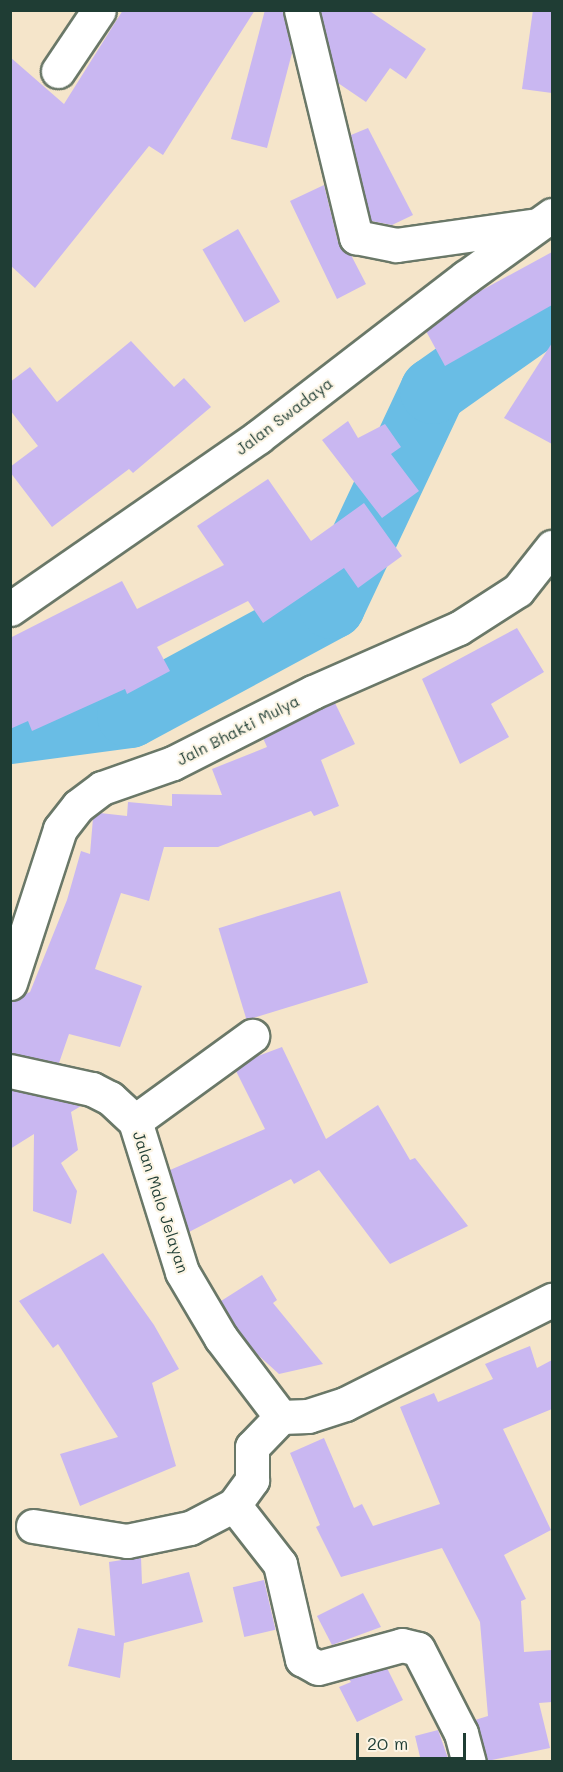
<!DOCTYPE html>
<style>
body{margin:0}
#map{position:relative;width:563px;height:1772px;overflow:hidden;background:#f5e5ca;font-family:Mali,sans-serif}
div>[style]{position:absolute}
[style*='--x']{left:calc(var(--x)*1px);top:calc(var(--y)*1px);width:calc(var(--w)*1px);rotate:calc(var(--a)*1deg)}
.river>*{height:66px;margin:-33px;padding:0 33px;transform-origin:33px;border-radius:33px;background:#69bde5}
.building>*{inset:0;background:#c9b7f1;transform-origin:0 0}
.roads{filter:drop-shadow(2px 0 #6a7868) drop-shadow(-2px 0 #6a7868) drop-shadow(0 2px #6a7868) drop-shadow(0 -2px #6a7868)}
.minor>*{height:33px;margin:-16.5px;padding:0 16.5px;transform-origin:16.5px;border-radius:16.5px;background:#fff}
span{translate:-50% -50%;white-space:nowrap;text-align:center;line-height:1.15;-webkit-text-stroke:4.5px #fcf5e5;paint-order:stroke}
.street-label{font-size:16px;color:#1f3d34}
.frame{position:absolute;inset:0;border:12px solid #1f3d34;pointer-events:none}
.scale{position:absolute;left:356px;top:1733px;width:110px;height:27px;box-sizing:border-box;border:3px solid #1f3d34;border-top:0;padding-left:8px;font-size:18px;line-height:21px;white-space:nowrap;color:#1f3d34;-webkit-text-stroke:4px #fcf5e5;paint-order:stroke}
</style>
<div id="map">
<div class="river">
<div style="--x:10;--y:731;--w:121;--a:-7.6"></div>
<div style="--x:130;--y:715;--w:230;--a:-28.4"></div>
<div style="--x:332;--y:606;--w:238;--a:-64.8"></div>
<div style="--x:433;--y:391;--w:146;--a:-35.2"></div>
</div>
<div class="building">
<div style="clip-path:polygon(123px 10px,255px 10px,163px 155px,149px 146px,35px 288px,10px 265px,10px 57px,64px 104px)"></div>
<div style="clip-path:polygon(265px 10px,283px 10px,292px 53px,267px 148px,231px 139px)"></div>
<div style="clip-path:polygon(320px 10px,368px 10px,426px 49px,406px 79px,390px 68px,366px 102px,338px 83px)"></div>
<div style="clip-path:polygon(533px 10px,552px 10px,552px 93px,522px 89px)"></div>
<div style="clip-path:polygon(368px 128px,413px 215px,392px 225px,371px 221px,351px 135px)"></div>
<div style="clip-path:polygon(324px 185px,338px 242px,351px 255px,366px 284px,337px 299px,290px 201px)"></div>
<div style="left:238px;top:229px;width:84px;height:41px;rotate:60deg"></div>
<div style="clip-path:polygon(552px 252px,552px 305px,445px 366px,426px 331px,473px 295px)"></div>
<div style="clip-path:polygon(131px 341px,174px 387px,184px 378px,211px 407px,133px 473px,129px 469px,52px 527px,10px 472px,10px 467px,38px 446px,10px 410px,10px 382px,30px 367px,57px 402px)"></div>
<div style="clip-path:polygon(552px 343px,552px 444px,504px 418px)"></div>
<div style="clip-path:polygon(348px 421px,358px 438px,385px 424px,401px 447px,391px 454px,419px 491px,382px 518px,322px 440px)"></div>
<div style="clip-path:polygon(268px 479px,311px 541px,364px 503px,402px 556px,358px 588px,344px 568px,263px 623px,248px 601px,157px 647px,170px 671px,127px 694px,125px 689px,32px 731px,28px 721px,10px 729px,10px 638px,122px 581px,137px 609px,224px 565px,197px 526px)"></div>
<div style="clip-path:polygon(517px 628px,544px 672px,491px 704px,509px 737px,460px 764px,422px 679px)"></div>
<div style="clip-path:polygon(335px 703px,355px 744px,321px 760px,339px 806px,314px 816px,311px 811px,218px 847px,164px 847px,149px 901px,121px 893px,95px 969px,142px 986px,120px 1047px,69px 1034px,59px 1063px,10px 1053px,10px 1001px,30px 992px,67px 900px,81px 851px,90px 854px,93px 818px,100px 813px,127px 816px,128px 802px,172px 806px,172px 794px,222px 795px,212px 769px,267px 747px,263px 738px)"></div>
<div style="left:340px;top:891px;width:96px;height:127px;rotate:73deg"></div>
<div style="clip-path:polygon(282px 1047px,326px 1139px,378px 1105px,410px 1160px,415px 1158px,468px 1226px,390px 1264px,319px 1170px,294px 1184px,291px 1179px,189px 1232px,170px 1170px,265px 1129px,236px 1071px,253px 1058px)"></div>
<div style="clip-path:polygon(10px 1090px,81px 1106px,71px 1112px,78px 1150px,61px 1163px,77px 1191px,71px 1224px,33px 1211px,34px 1134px,10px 1149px)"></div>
<div style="clip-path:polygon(103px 1253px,154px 1325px,179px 1369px,152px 1383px,176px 1466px,80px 1506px,60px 1454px,118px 1437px,58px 1344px,53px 1348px,19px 1301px)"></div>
<div style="clip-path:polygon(262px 1275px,277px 1300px,273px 1303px,323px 1364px,279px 1374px,258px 1355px,237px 1328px,221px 1301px)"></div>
<div style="clip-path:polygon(530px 1346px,537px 1368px,552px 1360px,552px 1409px,503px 1429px,551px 1530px,504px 1555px,526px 1599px,521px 1601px,524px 1652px,552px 1650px,552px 1702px,539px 1703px,550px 1748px,487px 1761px,475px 1720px,488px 1716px,480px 1622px,442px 1548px,341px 1577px,316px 1527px,320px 1525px,290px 1453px,324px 1438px,354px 1508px,362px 1504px,373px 1526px,440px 1504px,400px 1407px,434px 1393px,438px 1402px,493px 1379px,485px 1364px)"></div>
<div style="clip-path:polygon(141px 1557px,142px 1584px,189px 1572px,203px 1622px,124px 1643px,120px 1678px,68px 1666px,78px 1628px,115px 1636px,109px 1562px)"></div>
<div style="left:264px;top:1580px;width:51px;height:32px;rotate:77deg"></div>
<div style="clip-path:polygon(363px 1593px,381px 1627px,332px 1645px,317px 1616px)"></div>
<div style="clip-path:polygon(387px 1668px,403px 1700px,357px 1722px,339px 1687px,351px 1682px,349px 1679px)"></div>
<div style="clip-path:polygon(438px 1730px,449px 1761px,421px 1761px,415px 1736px)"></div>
</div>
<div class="roads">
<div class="minor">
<div style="--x:301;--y:10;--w:234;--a:76.4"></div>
<div style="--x:356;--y:237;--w:41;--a:11.3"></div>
<div style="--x:396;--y:245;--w:137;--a:-8"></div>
<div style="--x:58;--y:71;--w:73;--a:-56.1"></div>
<div style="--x:10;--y:609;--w:302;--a:-34.7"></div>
<div style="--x:258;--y:437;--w:262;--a:-37.6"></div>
<div style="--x:466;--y:277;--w:106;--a:-35.8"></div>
<div style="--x:10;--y:983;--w:162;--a:-72"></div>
<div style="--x:60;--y:829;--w:29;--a:-52"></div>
<div style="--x:78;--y:806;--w:30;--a:-37"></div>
<div style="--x:102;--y:788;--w:75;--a:-19.4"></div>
<div style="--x:173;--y:763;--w:157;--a:-26.9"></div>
<div style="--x:313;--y:692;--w:159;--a:-23.7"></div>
<div style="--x:459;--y:628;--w:70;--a:-32.8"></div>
<div style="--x:518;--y:590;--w:55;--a:-51.7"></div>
<div style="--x:10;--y:1071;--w:84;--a:12.4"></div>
<div style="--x:92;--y:1089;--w:20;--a:27"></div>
<div style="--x:110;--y:1098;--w:34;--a:43"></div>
<div style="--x:135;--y:1121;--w:158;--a:72.7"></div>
<div style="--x:182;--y:1272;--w:77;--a:59.4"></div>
<div style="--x:221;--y:1338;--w:99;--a:52.8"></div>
<div style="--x:281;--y:1417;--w:27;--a:-2"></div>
<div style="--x:308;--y:1416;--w:39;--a:-18"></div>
<div style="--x:345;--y:1404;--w:232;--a:-26.7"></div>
<div style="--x:135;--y:1121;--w:145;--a:-36"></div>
<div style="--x:234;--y:1505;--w:75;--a:52.1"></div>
<div style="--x:280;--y:1564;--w:98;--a:77"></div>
<div style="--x:302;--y:1659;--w:18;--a:29"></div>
<div style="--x:318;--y:1668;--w:87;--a:-15.3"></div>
<div style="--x:402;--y:1645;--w:16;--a:14"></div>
<div style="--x:418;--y:1649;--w:94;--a:62.9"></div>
<div style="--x:461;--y:1733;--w:30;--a:75"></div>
<div style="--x:33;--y:1526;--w:95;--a:9.1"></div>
<div style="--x:127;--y:1541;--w:64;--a:-11.7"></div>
<div style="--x:190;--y:1528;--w:50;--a:-27.6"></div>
<div style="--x:234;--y:1505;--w:31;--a:-54"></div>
<div style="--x:252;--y:1480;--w:33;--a:-90"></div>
<div style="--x:252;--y:1447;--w:42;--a:-46"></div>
</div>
</div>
<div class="street-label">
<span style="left:284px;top:416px;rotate:-37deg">Jalan Swadaya</span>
<span style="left:238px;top:730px;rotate:-27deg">Jaln Bhakti Mulya</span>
<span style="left:161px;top:1202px;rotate:72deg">Jalan Malo Jelayan</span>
</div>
<div class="frame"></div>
<div class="scale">20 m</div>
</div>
